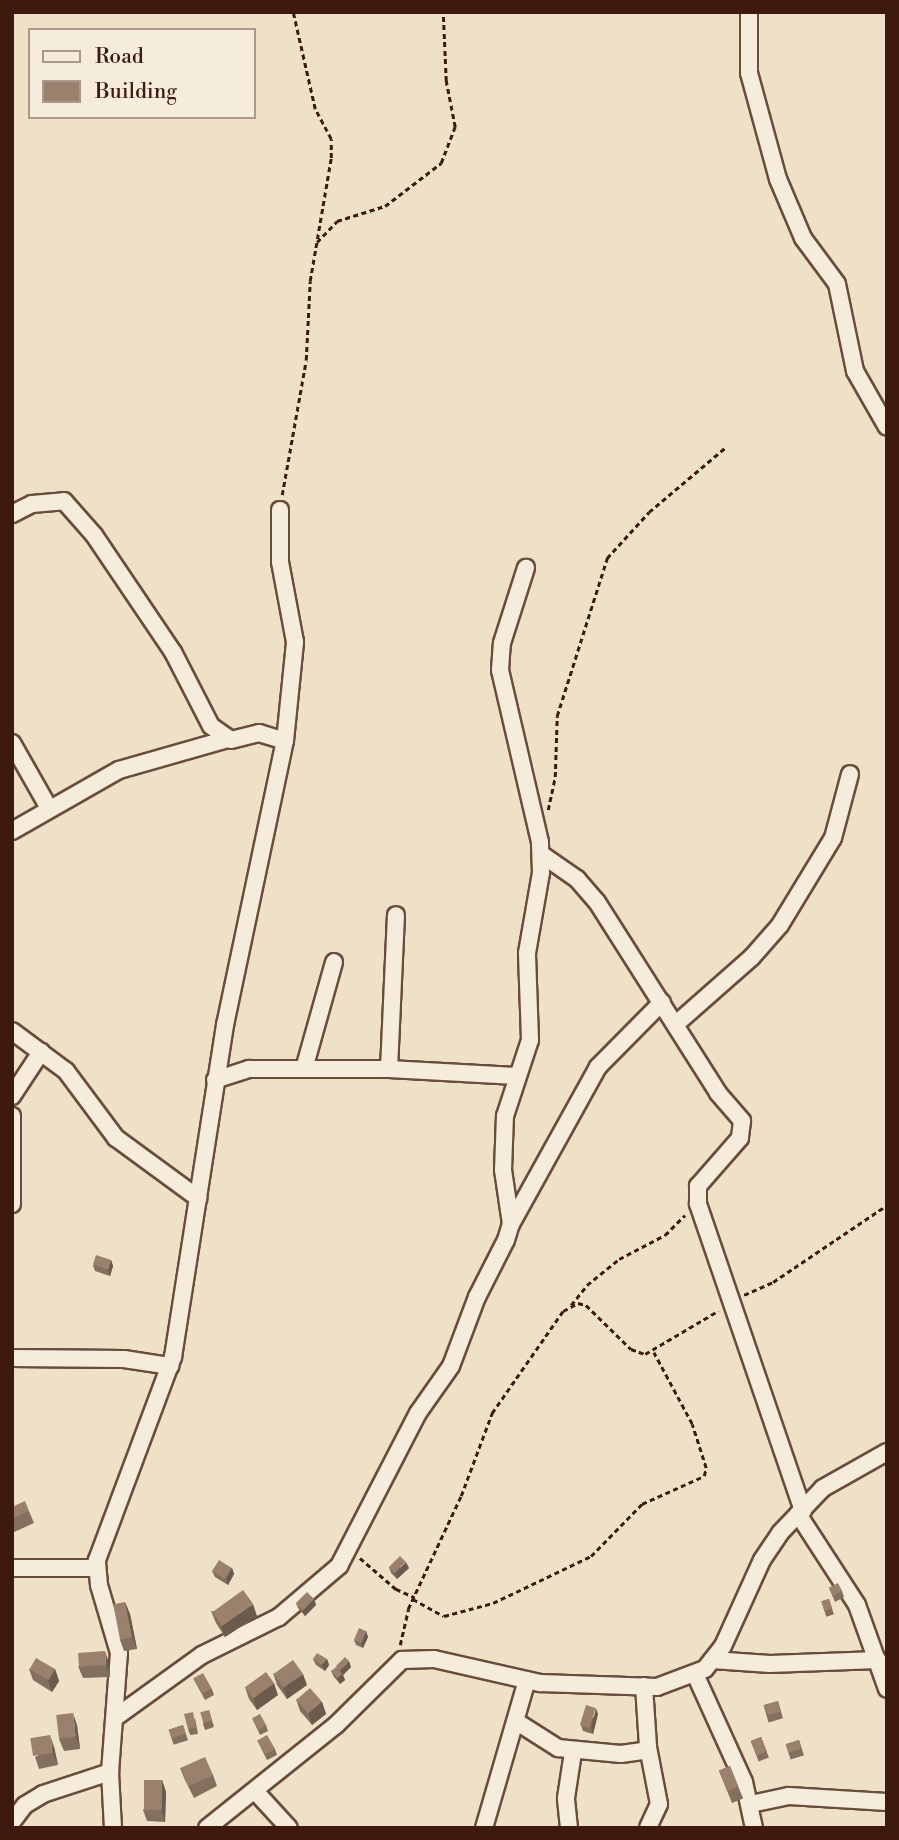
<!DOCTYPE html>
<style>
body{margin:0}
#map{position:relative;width:899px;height:1840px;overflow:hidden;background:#efe1c7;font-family:"Libre Bodoni",serif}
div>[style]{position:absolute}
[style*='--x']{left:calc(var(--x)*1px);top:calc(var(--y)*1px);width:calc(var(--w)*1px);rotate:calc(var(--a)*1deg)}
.path>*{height:2.5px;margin-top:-1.25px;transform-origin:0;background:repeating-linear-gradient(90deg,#3d1a0d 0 5px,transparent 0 8.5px)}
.roads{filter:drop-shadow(2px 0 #6a4c3c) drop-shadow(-2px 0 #6a4c3c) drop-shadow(0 2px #6a4c3c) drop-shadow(0 -2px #6a4c3c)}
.street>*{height:16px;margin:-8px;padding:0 8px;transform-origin:8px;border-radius:8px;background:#f5ecdb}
.wall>*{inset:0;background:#846f5f;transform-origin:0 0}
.shaded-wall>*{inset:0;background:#6c5a4d}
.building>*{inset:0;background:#9a816e;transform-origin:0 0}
span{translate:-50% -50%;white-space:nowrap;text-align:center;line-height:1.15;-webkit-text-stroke:6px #f5ecdb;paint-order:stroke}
.frame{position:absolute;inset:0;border:14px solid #3d1a0d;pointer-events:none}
.legend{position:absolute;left:28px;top:28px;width:228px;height:91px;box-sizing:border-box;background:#f5ecdb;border:2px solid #ab9889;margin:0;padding:9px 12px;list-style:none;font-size:21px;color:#3d1a0d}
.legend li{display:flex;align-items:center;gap:14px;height:35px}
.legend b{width:35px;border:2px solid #ab9889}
</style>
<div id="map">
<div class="path">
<div style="--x:317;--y:242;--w:29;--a:-46"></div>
<div style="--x:337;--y:221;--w:50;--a:-17.4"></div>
<div style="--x:385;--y:206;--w:71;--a:-37.5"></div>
<div style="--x:441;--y:163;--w:39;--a:-69"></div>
<div style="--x:455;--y:127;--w:47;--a:-101.1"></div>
<div style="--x:446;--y:81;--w:69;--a:-92.5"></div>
<div style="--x:282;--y:495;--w:137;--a:-79.9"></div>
<div style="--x:306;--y:360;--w:79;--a:-87.1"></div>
<div style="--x:310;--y:281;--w:125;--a:-80.3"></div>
<div style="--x:331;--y:158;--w:19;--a:-90"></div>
<div style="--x:331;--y:139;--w:34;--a:-118"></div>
<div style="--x:315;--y:109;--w:99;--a:-102.8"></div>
<div style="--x:548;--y:810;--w:34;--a:-78"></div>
<div style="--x:555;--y:777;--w:61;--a:-88.1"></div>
<div style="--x:557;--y:716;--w:166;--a:-72.4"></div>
<div style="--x:607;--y:558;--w:62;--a:-47.6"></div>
<div style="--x:649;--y:512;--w:101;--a:-40.2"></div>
<div style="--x:744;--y:1295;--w:32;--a:-24"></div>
<div style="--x:773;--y:1282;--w:138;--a:-34"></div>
<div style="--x:571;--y:1305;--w:26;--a:-51"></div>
<div style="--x:587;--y:1285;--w:41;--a:-39.1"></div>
<div style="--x:619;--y:1259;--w:52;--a:-27.6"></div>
<div style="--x:665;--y:1235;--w:28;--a:-45"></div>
<div style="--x:360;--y:1558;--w:48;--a:40.7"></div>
<div style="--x:396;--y:1589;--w:20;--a:24"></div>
<div style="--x:413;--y:1599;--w:35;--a:29"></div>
<div style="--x:444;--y:1616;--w:51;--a:-14.9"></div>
<div style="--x:493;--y:1603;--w:109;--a:-25.6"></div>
<div style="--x:591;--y:1556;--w:73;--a:-45.6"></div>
<div style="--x:642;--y:1504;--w:68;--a:-24.3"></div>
<div style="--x:704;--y:1476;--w:8;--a:-76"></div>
<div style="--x:706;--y:1468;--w:46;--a:-107.7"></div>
<div style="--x:692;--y:1424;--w:81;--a:-118.2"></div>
<div style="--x:400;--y:1645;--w:37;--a:-77"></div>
<div style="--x:408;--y:1609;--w:125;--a:-64.9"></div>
<div style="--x:461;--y:1496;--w:89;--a:-69.5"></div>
<div style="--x:492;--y:1413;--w:124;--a:-55.2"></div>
<div style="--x:563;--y:1311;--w:17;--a:-28"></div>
<div style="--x:578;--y:1303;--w:8;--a:14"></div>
<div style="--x:586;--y:1305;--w:63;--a:44.4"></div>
<div style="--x:631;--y:1349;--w:15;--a:20"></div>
<div style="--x:645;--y:1354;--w:85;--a:-30.5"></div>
</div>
<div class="roads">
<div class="street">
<div style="--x:749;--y:12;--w:61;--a:90"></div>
<div style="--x:749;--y:73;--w:110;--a:74.7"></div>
<div style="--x:778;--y:179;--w:64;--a:67"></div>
<div style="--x:803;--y:238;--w:57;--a:53.5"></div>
<div style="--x:837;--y:284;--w:89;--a:78.3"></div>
<div style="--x:855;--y:371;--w:64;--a:60.3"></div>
<div style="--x:12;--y:514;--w:22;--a:-27"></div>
<div style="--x:32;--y:504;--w:32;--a:-5"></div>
<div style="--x:64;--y:501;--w:45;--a:48.6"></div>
<div style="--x:94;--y:535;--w:141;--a:56"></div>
<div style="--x:173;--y:652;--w:83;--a:62.8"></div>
<div style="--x:211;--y:726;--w:24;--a:35"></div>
<div style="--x:231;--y:740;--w:29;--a:-14"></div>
<div style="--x:259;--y:733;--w:27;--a:17"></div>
<div style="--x:12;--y:743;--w:75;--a:60.4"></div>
<div style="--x:12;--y:831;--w:123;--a:-29.7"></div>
<div style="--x:119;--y:770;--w:113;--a:-15.9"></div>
<div style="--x:541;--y:854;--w:44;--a:34.8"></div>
<div style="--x:577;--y:879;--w:30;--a:49"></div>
<div style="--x:597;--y:902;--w:226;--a:57.6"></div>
<div style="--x:718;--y:1093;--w:37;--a:49"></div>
<div style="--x:742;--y:1121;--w:17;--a:97"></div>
<div style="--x:740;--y:1138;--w:64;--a:131.2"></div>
<div style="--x:698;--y:1186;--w:18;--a:90"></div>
<div style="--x:698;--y:1204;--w:324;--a:71.1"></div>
<div style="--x:676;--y:1024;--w:101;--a:-41.4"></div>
<div style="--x:752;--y:957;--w:43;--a:-48.8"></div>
<div style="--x:780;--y:925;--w:102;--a:-58.7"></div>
<div style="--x:833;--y:838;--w:66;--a:-75.1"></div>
<div style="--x:12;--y:1031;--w:67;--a:36.5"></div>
<div style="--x:66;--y:1071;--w:84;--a:53.3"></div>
<div style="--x:116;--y:1138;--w:102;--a:36.2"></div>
<div style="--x:304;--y:1069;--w:111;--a:-74.3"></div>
<div style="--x:389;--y:1069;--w:154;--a:-87.4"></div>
<div style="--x:215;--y:1080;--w:36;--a:-18"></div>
<div style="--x:249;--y:1069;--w:140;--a:0"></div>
<div style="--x:389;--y:1069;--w:127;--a:3.2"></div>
<div style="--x:12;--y:1096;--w:53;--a:-56.6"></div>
<div style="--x:12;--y:1116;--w:88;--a:90"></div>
<div style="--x:511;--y:1224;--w:179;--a:-61"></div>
<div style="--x:598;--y:1067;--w:91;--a:-45.4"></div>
<div style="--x:12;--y:1358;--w:112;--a:0.5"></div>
<div style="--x:124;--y:1359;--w:47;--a:8.7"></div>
<div style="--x:798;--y:1514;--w:108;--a:57"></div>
<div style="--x:857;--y:1605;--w:89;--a:70.3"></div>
<div style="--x:12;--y:1568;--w:85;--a:0"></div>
<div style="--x:712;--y:1660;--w:58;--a:3.9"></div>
<div style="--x:770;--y:1664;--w:108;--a:-2.1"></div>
<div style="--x:695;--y:1674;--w:119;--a:65.6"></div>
<div style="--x:744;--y:1782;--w:47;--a:77.7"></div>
<div style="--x:644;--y:1686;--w:61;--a:86.2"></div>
<div style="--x:648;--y:1747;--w:58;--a:79.1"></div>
<div style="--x:659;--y:1804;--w:26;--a:115"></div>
<div style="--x:116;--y:1717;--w:106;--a:-35.8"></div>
<div style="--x:202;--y:1655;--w:86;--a:-26.3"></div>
<div style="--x:279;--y:1617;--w:79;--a:-40.4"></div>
<div style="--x:339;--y:1566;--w:172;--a:-62.7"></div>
<div style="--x:418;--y:1413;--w:57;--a:-54.9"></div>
<div style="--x:451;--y:1366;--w:74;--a:-69.4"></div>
<div style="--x:477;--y:1297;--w:64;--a:-63"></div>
<div style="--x:506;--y:1240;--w:17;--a:-73"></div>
<div style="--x:511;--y:1224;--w:55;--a:-98.4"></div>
<div style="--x:503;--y:1170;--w:54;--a:-87.9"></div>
<div style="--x:505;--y:1116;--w:80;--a:-71.8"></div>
<div style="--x:530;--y:1040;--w:87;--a:-92"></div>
<div style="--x:527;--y:953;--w:81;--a:-80.1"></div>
<div style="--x:541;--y:873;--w:31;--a:-92"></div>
<div style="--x:540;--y:842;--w:177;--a:-103.1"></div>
<div style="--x:500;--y:670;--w:27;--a:-86"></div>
<div style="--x:502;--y:643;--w:79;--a:-72.3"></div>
<div style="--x:517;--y:1722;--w:49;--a:32.4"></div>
<div style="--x:558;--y:1748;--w:63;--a:5.4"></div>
<div style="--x:621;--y:1754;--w:27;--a:-8"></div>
<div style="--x:255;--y:1791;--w:50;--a:47.4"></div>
<div style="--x:751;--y:1804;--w:39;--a:-12"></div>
<div style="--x:789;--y:1796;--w:98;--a:3.5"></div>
<div style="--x:12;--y:1822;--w:21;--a:-53"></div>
<div style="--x:25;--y:1805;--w:21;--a:-31"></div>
<div style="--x:43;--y:1794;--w:71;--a:-18.2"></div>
<div style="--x:113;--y:1828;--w:56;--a:-93.1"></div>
<div style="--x:110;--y:1772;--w:119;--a:-85.7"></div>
<div style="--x:119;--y:1653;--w:71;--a:-106.4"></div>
<div style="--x:99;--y:1585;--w:25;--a:-95"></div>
<div style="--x:97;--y:1560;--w:217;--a:-69.5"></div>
<div style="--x:173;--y:1357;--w:336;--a:-81.1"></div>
<div style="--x:225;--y:1025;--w:290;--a:-78.1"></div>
<div style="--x:285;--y:741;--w:100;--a:-84.2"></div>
<div style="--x:295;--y:642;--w:81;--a:-100.6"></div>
<div style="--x:280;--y:562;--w:52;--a:-90"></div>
<div style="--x:207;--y:1828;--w:165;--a:-38.6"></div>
<div style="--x:336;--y:1725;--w:93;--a:-44.6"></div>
<div style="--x:402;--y:1660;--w:32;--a:-2"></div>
<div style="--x:434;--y:1659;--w:109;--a:12.8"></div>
<div style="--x:540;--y:1683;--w:117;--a:2"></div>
<div style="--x:657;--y:1687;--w:51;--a:-20.6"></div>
<div style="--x:705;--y:1669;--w:29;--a:-52"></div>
<div style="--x:723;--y:1646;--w:94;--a:-65.6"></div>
<div style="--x:762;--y:1560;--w:32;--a:-56"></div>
<div style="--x:780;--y:1533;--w:62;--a:-46.3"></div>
<div style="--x:823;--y:1488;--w:73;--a:-29.4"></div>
<div style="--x:484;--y:1828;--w:154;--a:-73.8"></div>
<div style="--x:569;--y:1828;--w:30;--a:-96"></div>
<div style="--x:566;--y:1798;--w:47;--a:-81.3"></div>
</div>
</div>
<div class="wall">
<div style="clip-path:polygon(111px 1260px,113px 1266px,110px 1276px,95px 1271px,93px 1265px)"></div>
<div style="clip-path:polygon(12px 1507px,29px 1511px,34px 1523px,12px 1533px)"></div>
<div style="clip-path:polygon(389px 1567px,409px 1568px,397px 1579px,391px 1573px)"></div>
<div style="clip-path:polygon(232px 1568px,234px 1574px,228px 1585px,215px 1577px,212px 1571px)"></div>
<div style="clip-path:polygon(829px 1588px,842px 1591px,844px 1597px,835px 1602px)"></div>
<div style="clip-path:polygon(314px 1599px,316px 1605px,305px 1616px,298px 1608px,296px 1603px)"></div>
<div style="left:829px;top:1599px;width:16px;height:8px;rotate:72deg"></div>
<div style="clip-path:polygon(125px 1602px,130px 1614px,137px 1649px,124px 1651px,120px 1640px)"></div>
<div style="clip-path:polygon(211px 1611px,257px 1616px,225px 1637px,216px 1623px)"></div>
<div style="clip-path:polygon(366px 1631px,368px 1637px,363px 1648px,356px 1645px,354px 1640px)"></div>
<div style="clip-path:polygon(313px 1659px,327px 1659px,329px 1665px,325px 1671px,316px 1665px)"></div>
<div style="clip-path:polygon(109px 1663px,110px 1677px,83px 1678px,78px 1666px)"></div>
<div style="clip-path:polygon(336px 1666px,351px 1667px,343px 1675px,345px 1680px,340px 1684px,334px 1677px,331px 1671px,337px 1668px)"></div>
<div style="clip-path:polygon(29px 1669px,55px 1669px,59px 1681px,52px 1692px,33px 1680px)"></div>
<div style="clip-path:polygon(273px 1673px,307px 1685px,287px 1699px,277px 1685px)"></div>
<div style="clip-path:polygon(193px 1678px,212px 1689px,214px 1695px,205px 1700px)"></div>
<div style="clip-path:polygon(245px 1687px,278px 1695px,257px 1710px,249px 1699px)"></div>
<div style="clip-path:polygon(296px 1699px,322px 1702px,326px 1714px,312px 1725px,300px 1711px)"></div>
<div style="left:778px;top:1701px;width:18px;height:15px;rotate:74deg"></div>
<div style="clip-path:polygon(209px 1710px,214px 1727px,205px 1730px,203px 1724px)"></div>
<div style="clip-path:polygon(598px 1714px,593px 1734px,583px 1731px,581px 1725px)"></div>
<div style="clip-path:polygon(195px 1718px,198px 1734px,190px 1735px,188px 1729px)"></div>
<div style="clip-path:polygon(252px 1718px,266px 1725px,268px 1731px,260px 1735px)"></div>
<div style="clip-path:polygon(77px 1725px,80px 1749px,64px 1751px,59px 1739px)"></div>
<div style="left:183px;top:1725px;width:16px;height:15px;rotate:72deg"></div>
<div style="left:761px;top:1737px;width:22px;height:11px;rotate:69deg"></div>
<div style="clip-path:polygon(257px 1740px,275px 1749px,277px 1755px,267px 1760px)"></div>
<div style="left:799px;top:1740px;width:16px;height:14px;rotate:72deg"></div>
<div style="clip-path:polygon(54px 1747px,58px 1765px,39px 1769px,35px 1757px)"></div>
<div style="left:730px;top:1766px;width:35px;height:12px;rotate:68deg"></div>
<div style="clip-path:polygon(180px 1768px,213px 1775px,217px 1786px,194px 1798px,185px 1780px)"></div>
<div style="clip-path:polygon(162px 1780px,166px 1792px,165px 1822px,147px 1821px,143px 1810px)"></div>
</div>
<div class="shaded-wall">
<div style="clip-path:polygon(111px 1260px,113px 1266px,110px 1276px,108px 1270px)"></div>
<div style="clip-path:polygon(406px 1562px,409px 1568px,397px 1579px,395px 1573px)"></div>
<div style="clip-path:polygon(232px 1568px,234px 1574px,228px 1585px,226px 1579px)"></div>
<div style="clip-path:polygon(314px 1599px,316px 1605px,305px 1616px,302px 1610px)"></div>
<div style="clip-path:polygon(125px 1602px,130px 1614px,137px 1649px,132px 1637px)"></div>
<div style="clip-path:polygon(253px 1604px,257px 1616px,225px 1637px,221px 1626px)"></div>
<div style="clip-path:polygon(366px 1631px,368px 1637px,363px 1648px,361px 1642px)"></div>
<div style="clip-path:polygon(105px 1651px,109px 1663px,110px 1677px,106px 1665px)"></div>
<div style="clip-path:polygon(327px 1659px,329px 1665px,325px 1671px,322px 1665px)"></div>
<div style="clip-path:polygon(349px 1661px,351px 1667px,343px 1675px,345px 1680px,340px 1684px,337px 1678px,342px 1674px,340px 1670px)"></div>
<div style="clip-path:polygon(55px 1669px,59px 1681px,52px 1692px,48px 1680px)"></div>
<div style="clip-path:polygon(303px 1674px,307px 1685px,287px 1699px,283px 1687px)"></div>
<div style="clip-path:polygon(274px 1683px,278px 1695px,257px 1710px,253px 1698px)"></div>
<div style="clip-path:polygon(322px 1702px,326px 1714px,312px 1725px,308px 1713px)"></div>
<div style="clip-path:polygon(596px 1708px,598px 1714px,593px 1734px,591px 1728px)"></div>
<div style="clip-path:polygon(73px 1713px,77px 1725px,80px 1749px,76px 1737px)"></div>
<div style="clip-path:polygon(50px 1735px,54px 1747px,58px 1765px,53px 1753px)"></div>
<div style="clip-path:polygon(162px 1780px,166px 1792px,165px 1822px,161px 1810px)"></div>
</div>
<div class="building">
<div style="left:96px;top:1255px;width:16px;height:10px;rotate:18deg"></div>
<div style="clip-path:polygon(25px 1501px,29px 1511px,12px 1519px,12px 1507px)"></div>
<div style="left:400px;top:1556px;width:8px;height:16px;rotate:45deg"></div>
<div style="left:219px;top:1560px;width:15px;height:13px;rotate:32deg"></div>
<div style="left:838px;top:1583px;width:9px;height:10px;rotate:63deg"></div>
<div style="left:243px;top:1590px;width:17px;height:38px;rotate:54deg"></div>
<div style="left:307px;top:1592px;width:10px;height:16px;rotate:45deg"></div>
<div style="left:829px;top:1599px;width:10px;height:8px;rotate:73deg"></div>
<div style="left:125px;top:1602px;width:36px;height:12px;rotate:79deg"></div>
<div style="left:359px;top:1628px;width:8px;height:13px;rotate:23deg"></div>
<div style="left:105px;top:1651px;width:14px;height:27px;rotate:86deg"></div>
<div style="clip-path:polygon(317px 1653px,327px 1659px,322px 1665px,313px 1659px)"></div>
<div style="left:345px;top:1657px;width:6px;height:13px;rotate:45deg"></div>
<div style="left:36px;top:1658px;width:22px;height:13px;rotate:30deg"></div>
<div style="left:293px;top:1660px;width:17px;height:24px;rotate:54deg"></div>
<div style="left:336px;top:1667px;width:9px;height:6px;rotate:49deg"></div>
<div style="left:266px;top:1672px;width:14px;height:26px;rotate:54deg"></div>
<div style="left:203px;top:1673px;width:18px;height:11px;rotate:61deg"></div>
<div style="left:310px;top:1688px;width:18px;height:18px;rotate:49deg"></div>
<div style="clip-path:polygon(778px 1701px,781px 1712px,768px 1715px,764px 1705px)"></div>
<div style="left:586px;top:1705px;width:10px;height:21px;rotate:17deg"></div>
<div style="left:209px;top:1710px;width:11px;height:9px;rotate:75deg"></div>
<div style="clip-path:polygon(193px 1712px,196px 1728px,188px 1729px,184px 1714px)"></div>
<div style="left:73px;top:1713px;width:24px;height:17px;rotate:83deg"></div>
<div style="left:260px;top:1714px;width:13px;height:9px;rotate:61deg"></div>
<div style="left:183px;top:1725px;width:9px;height:15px;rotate:72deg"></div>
<div style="left:50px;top:1735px;width:18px;height:20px;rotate:81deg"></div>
<div style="left:267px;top:1735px;width:16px;height:11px;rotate:60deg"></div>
<div style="left:761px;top:1737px;width:16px;height:11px;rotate:68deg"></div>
<div style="left:799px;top:1740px;width:9px;height:14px;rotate:72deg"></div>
<div style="left:205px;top:1757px;width:20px;height:27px;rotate:66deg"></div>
<div style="left:730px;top:1766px;width:22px;height:12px;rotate:68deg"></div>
<div style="left:144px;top:1780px;width:18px;height:30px"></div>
</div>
<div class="frame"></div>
<ul class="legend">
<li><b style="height:9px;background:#f5ecdb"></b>Road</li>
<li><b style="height:19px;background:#9a816e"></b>Building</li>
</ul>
</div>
